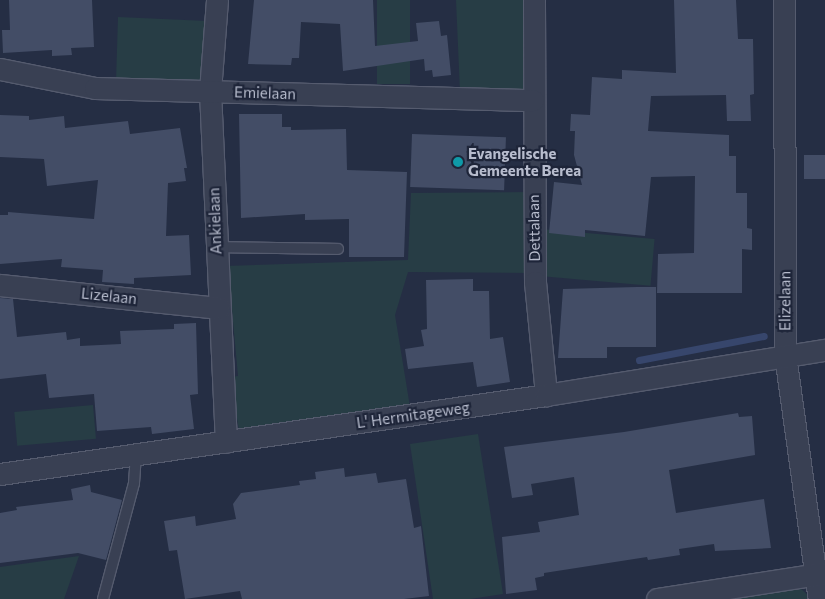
<!DOCTYPE html>
<style>
body{margin:0}
#map{position:relative;width:825px;height:599px;overflow:hidden;background:#252e44;font-family:Commissioner,sans-serif}
div>[style]{position:absolute}
[style*='--x']{left:calc(var(--x)*1px);top:calc(var(--y)*1px);width:calc(var(--w)*1px);rotate:calc(var(--a)*1deg)}
.green>*{inset:0;background:#273d45;transform-origin:0 0}
.stream>*{height:7px;margin:-3.5px;padding:0 3.5px;transform-origin:3.5px;border-radius:3.5px;background:#37466c}
.building>*{inset:0;background:#434d66;transform-origin:0 0}
.roads{filter:drop-shadow(1px 0 #555b6e) drop-shadow(-1px 0 #555b6e) drop-shadow(0 1px #555b6e) drop-shadow(0 -1px #555b6e)}
.service>*{height:10px;margin:-5px;padding:0 5px;transform-origin:5px;border-radius:5px;background:#394053}
.minor>*{height:21px;margin:-10.5px;padding:0 10.5px;transform-origin:10.5px;border-radius:10.5px;background:#394053}
.dots>*{width:14px;height:14px;translate:-50% -50%;box-sizing:border-box;border:2px solid #1e2539;border-radius:50%}
span{translate:-50% -50%;white-space:nowrap;text-align:center;line-height:1.15;-webkit-text-stroke:4.5px #1e2539;paint-order:stroke}
.street-label{font-size:15px;color:#b7bccd}
.poi-label{font-size:15px;color:#b7bccd;font-weight:700}
.left{translate:0 -50%;text-align:left}
</style>
<div id="map">
<div class="green">
<div style="left:377px;top:0;width:33px;height:84px"></div>
<div style="clip-path:polygon(456px 0,528px 0,528px 86px,523px 91px,460px 92px)"></div>
<div style="clip-path:polygon(118px 17px,207px 21px,203px 77px,199px 82px,116px 82px)"></div>
<div style="clip-path:polygon(528px 192px,529px 273px,408px 272px,395px 315px,410px 407px,239px 430px,230px 377px,238px 376px,232px 310px,226px 302px,226px 266px,408px 260px,411px 193px)"></div>
<div style="left:541px;top:229px;width:114px;height:47px;rotate:5deg"></div>
<div style="left:93px;top:405px;width:34px;height:79px;rotate:85deg"></div>
<div style="clip-path:polygon(478px 434px,503px 594px,470px 599px,433px 599px,410px 444px)"></div>
<div style="clip-path:polygon(79px 556px,64px 599px,0 599px,0 567px)"></div>
<div style="clip-path:polygon(799px 587px,812px 599px,731px 599px)"></div>
</div>
<div class="stream">
<div style="--x:639;--y:360;--w:127;--a:-10.9"></div>
</div>
<div class="building">
<div style="clip-path:polygon(9px 0,92px 0,94px 47px,71px 48px,72px 55px,52px 56px,52px 50px,3px 53px,2px 30px,10px 30px)"></div>
<div style="clip-path:polygon(254px 0,373px 0,375px 46px,418px 41px,416px 23px,439px 21px,441px 36px,447px 35px,451px 75px,433px 77px,432px 70px,425px 71px,424px 59px,343px 71px,340px 24px,301px 22px,299px 58px,292px 58px,291px 65px,248px 64px)"></div>
<div style="clip-path:polygon(674px 0,736px 0,738px 39px,753px 39px,754px 94px,750px 95px,751px 121px,727px 121px,726px 95px,651px 96px,648px 131px,729px 135px,729px 156px,736px 156px,736px 193px,747px 193px,747px 228px,752px 229px,752px 250px,742px 249px,742px 293px,657px 293px,658px 254px,694px 253px,695px 176px,651px 177px,645px 236px,585px 230px,585px 237px,549px 233px,554px 182px,582px 185px,574px 155px,575px 131px,570px 131px,571px 114px,590px 115px,592px 77px,622px 79px,622px 70px,676px 73px)"></div>
<div style="clip-path:polygon(239px 114px,282px 114px,282px 127px,291px 127px,291px 130px,346px 129px,347px 170px,407px 172px,404px 257px,349px 257px,349px 219px,305px 220px,305px 214px,241px 218px)"></div>
<div style="clip-path:polygon(0 115px,29px 116px,29px 120px,64px 116px,65px 128px,128px 121px,130px 134px,180px 128px,187px 168px,184px 168px,186px 181px,168px 183px,166px 236px,189px 235px,191px 275px,134px 278px,134px 284px,102px 282px,103px 270px,61px 267px,62px 259px,0 264px,0 215px,8px 215px,8px 212px,94px 219px,98px 180px,47px 186px,44px 159px,0 157px)"></div>
<div style="left:412px;top:134px;width:94px;height:53px;rotate:2deg"></div>
<div style="left:825px;top:155px;width:24px;height:21px;rotate:90deg"></div>
<div style="clip-path:polygon(473px 279px,473px 291px,489px 291px,490px 339px,503px 337px,510px 382px,477px 387px,473px 362px,408px 369px,405px 349px,424px 346px,421px 330px,427px 329px,426px 280px)"></div>
<div style="clip-path:polygon(637px 287px,656px 287px,656px 347px,607px 347px,607px 358px,558px 358px,563px 289px)"></div>
<div style="clip-path:polygon(0 298px,13px 299px,17px 337px,66px 332px,67px 340px,80px 338px,80px 346px,121px 344px,120px 331px,174px 329px,174px 324px,196px 323px,198px 394px,190px 395px,194px 429px,152px 434px,151px 427px,97px 431px,94px 394px,49px 398px,46px 374px,0 379px)"></div>
<div style="clip-path:polygon(738px 413px,739px 417px,752px 416px,755px 455px,669px 470px,676px 513px,764px 499px,771px 548px,715px 551px,714px 544px,679px 549px,680px 555px,648px 560px,647px 557px,544px 573px,544px 576px,535px 578px,537px 590px,506px 594px,502px 537px,540px 532px,538px 522px,579px 515px,574px 477px,531px 484px,533px 495px,512px 498px,504px 447px,624px 432px)"></div>
<div style="clip-path:polygon(344px 468px,345px 477px,376px 473px,378px 483px,406px 479px,414px 528px,421px 526px,429px 596px,404px 599px,242px 599px,240px 591px,185px 599px,177px 550px,169px 551px,164px 521px,195px 516px,196px 526px,236px 519px,233px 504px,241px 493px,300px 485px,299px 481px,316px 479px,315px 472px)"></div>
<div style="clip-path:polygon(90px 485px,91px 492px,122px 500px,106px 560px,78px 553px,0 563px,0 513px,17px 510px,16px 507px,73px 500px,71px 489px)"></div>
</div>
<div class="roads">
<div class="service">
<div style="--x:216;--y:247;--w:122;--a:0.9"></div>
<div style="--x:103;--y:599;--w:120;--a:-75"></div>
<div style="--x:134;--y:483;--w:28;--a:-86"></div>
</div>
<div class="minor">
<div style="--x:217;--y:0;--w:91;--a:94.4"></div>
<div style="--x:210;--y:91;--w:351;--a:87.4"></div>
<div style="--x:534;--y:0;--w:282;--a:89.8"></div>
<div style="--x:535;--y:282;--w:114;--a:84.4"></div>
<div style="--x:784;--y:0;--w:355;--a:89.8"></div>
<div style="--x:785;--y:355;--w:246;--a:82.1"></div>
<div style="--x:0;--y:69;--w:97;--a:11.3"></div>
<div style="--x:95;--y:88;--w:438;--a:1.6"></div>
<div style="--x:0;--y:285;--w:220;--a:6"></div>
<div style="--x:0;--y:474;--w:552;--a:-8.23"></div>
<div style="--x:546;--y:395;--w:283;--a:-9.2"></div>
<div style="--x:657;--y:599;--w:170;--a:-8.8"></div>
</div>
</div>
<div class="dots">
<div style="left:458px;top:162px;background:#0f9aa8"></div>
</div>
<div class="street-label">
<span style="left:265px;top:93px;rotate:2deg">Emielaan</span>
<span style="left:215px;top:221px;rotate:-92deg">Ankielaan</span>
<span style="left:534px;top:228px;rotate:-91deg">Dettalaan</span>
<span style="left:109px;top:296px;rotate:6deg">Lizelaan</span>
<span style="left:785px;top:301px;rotate:-90deg">Elizelaan</span>
<span style="left:413px;top:415px;rotate:-8deg">L' Hermitageweg</span>
</div>
<div class="poi-label">
<span class="left" style="left:468px;top:162px">Evangelische<br>Gemeente Berea</span>
</div>
</div>
